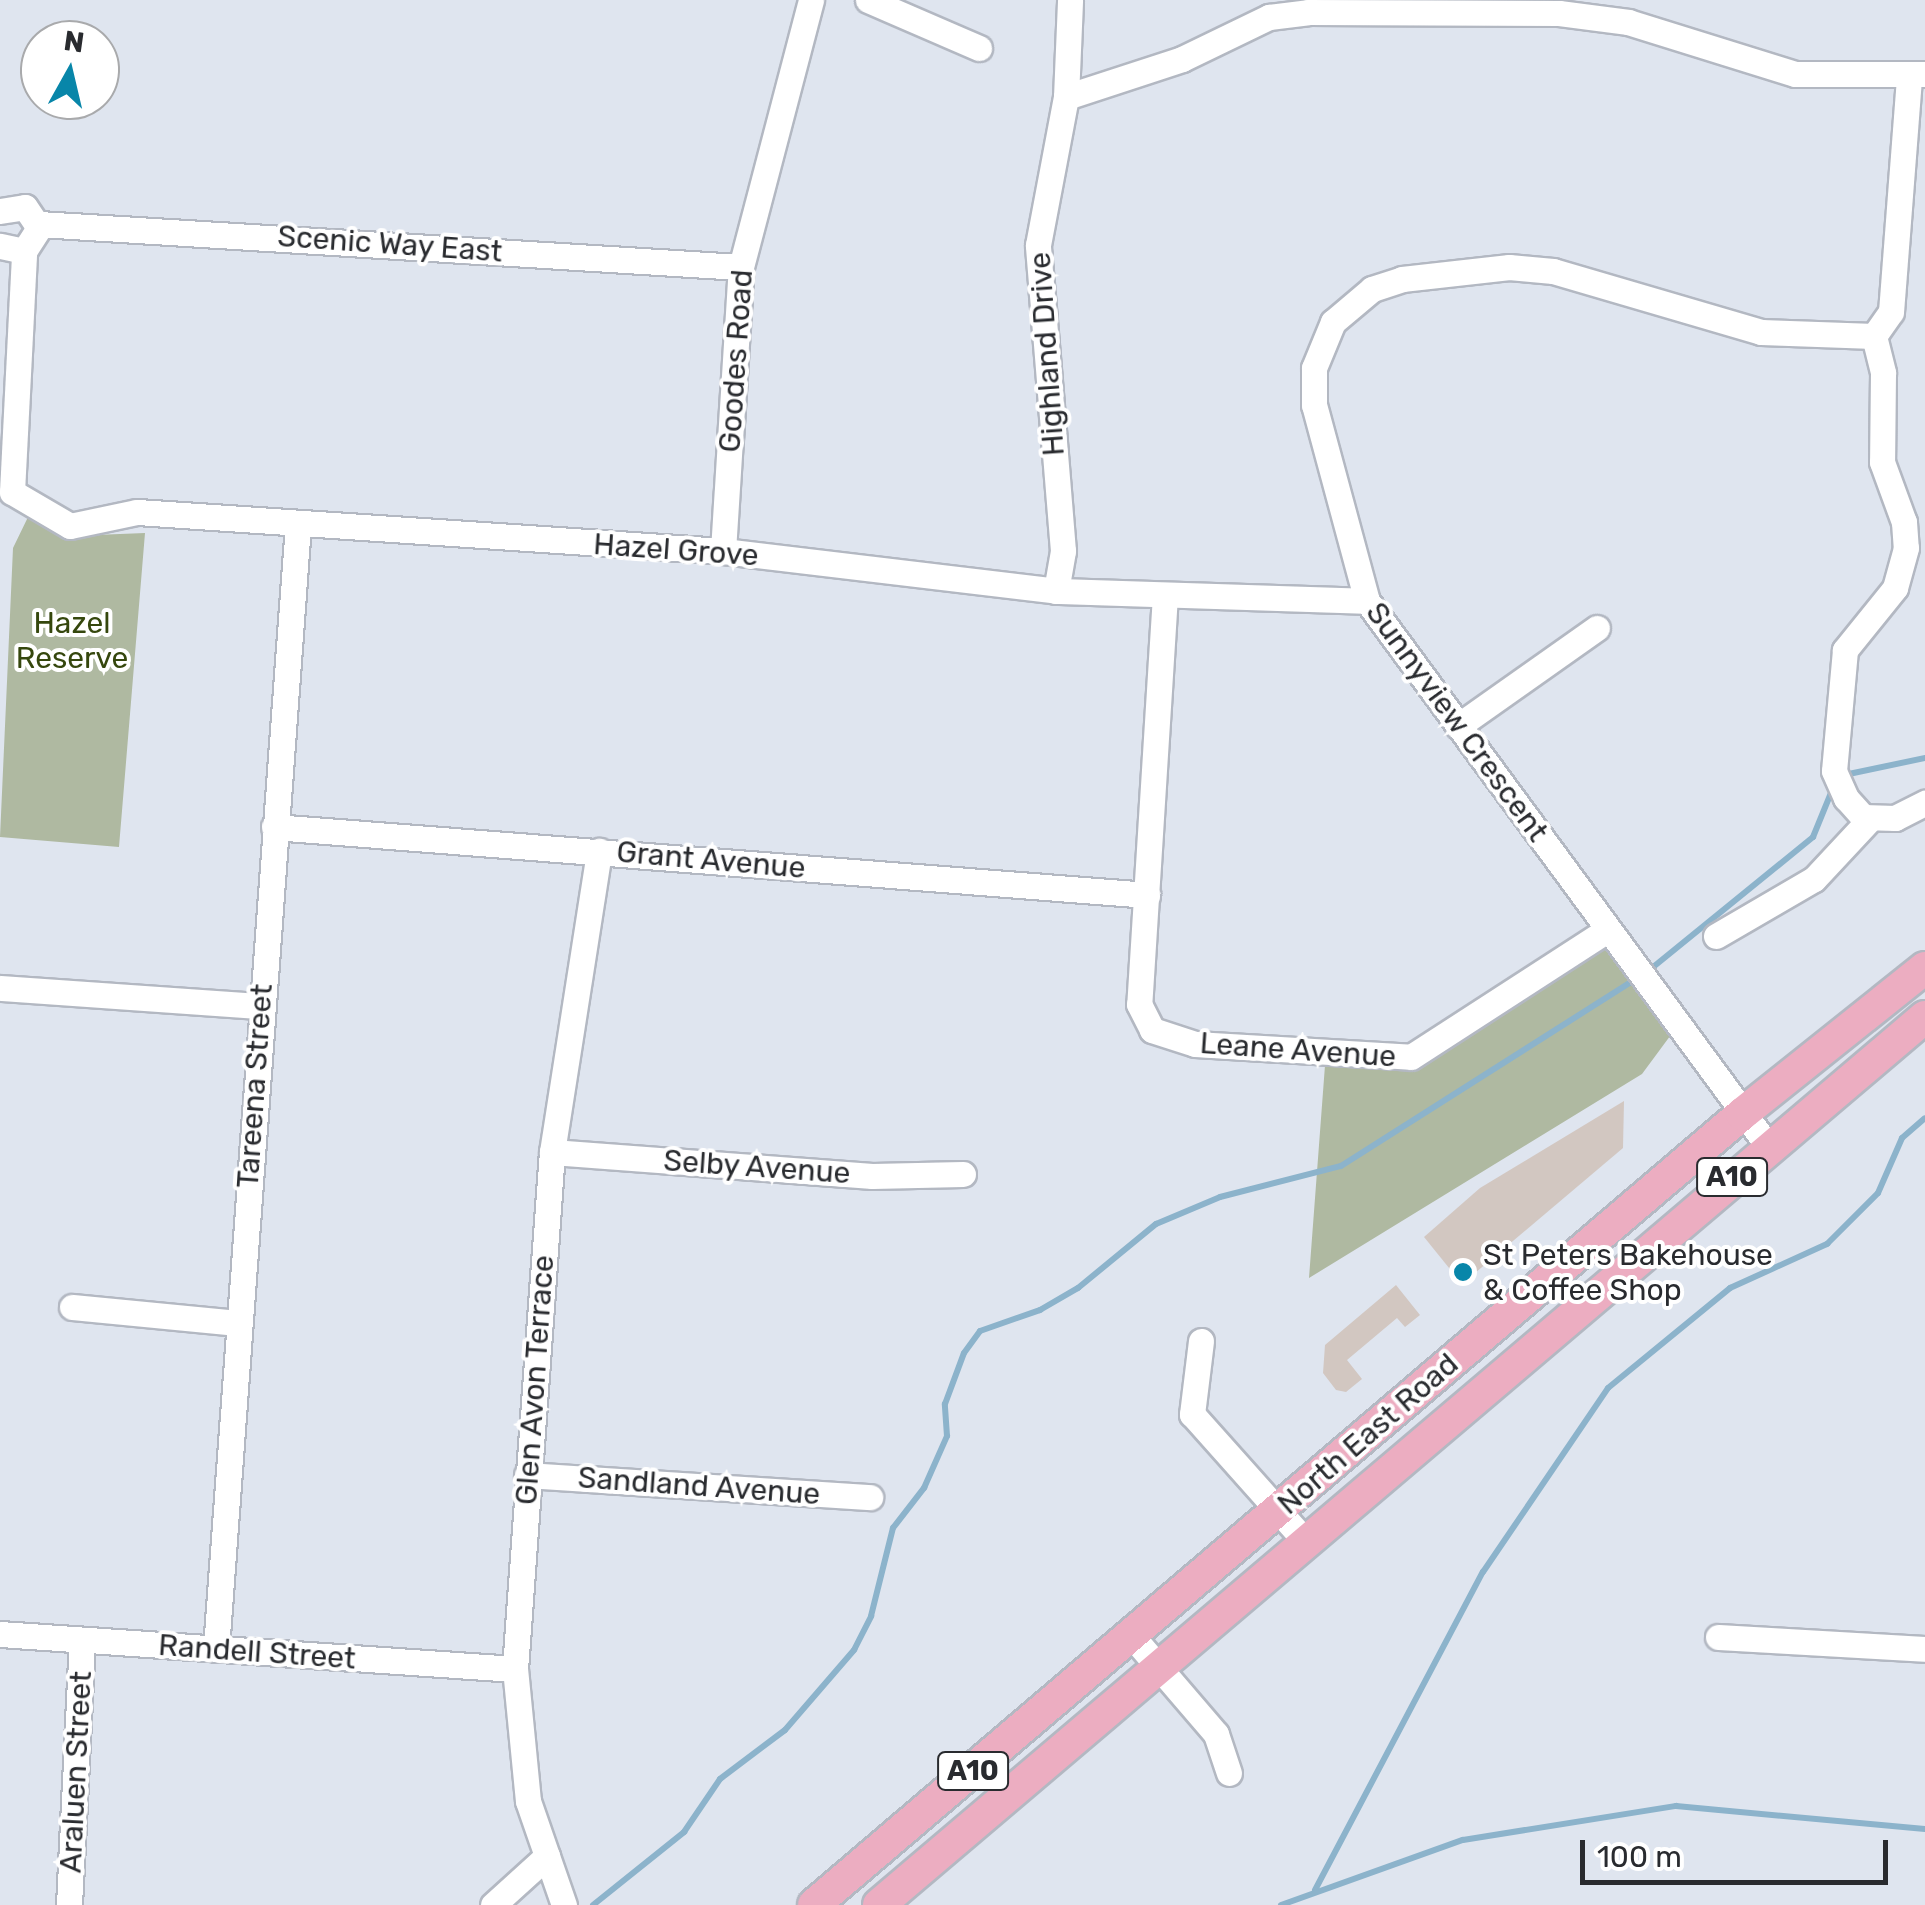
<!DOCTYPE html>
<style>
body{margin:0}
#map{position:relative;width:1925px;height:1905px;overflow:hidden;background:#dfe5ef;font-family:Rubik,sans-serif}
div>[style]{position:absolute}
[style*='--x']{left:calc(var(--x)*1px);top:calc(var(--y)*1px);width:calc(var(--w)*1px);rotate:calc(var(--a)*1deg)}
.green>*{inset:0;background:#afb9a1}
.stream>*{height:6px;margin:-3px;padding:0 3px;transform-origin:3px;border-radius:3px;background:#8cb3cb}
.building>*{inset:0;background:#d2c7c1}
.roads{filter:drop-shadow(2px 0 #b3b8c2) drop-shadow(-2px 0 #b3b8c2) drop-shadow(0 2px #b3b8c2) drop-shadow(0 -2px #b3b8c2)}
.minor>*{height:25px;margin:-12.5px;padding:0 12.5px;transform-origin:12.5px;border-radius:12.5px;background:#fff}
.major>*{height:32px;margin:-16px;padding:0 16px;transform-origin:16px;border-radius:16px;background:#ecadc1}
.dots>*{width:28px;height:28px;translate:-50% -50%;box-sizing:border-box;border:5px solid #fff;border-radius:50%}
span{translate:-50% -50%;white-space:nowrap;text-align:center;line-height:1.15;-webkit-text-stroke:8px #fff;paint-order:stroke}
.shield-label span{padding:2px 8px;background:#fff;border:2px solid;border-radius:8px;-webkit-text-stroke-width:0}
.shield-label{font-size:28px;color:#292b2f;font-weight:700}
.street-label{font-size:30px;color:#292b2f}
.park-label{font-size:30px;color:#35470d}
.poi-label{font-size:30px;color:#292b2f}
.left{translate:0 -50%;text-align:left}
.north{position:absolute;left:20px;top:20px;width:100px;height:100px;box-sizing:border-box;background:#fff;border:2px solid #a9aaac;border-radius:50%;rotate:8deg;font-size:28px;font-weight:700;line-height:40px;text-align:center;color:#292b2f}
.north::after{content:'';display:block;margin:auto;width:35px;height:45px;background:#0886a9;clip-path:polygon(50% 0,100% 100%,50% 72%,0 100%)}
.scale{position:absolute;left:1580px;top:1840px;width:308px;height:45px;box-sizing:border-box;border:5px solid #292b2f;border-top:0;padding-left:12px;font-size:30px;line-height:35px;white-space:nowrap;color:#292b2f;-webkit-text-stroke:8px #fff;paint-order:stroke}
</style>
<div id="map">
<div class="green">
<div style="clip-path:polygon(29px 515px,70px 536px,145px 533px,119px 847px,0 837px,13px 548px)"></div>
<div style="clip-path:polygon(1607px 930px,1676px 1028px,1642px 1074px,1309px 1278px,1326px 1052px,1410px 1057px)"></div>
</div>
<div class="stream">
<div style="--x:1844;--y:775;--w:83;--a:-11.9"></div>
<div style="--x:1647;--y:972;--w:214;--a:-39.1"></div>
<div style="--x:1813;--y:837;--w:53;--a:-67.8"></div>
<div style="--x:1315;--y:1890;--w:360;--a:-62.2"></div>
<div style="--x:1483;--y:1572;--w:222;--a:-55.8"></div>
<div style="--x:1608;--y:1388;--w:158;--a:-39.3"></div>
<div style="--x:1730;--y:1288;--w:107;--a:-24.4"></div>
<div style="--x:1827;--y:1244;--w:72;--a:-45"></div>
<div style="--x:1878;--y:1193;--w:60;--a:-66.4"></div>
<div style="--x:1902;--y:1138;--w:30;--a:-41"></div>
<div style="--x:593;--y:1905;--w:117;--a:-38.7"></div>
<div style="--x:684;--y:1832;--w:64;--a:-55.8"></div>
<div style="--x:720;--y:1779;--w:81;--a:-37"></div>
<div style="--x:785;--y:1730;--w:106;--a:-49.2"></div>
<div style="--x:854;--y:1650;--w:38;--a:-63"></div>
<div style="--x:871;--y:1616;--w:91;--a:-76"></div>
<div style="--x:893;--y:1528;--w:51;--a:-52.2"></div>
<div style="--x:924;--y:1488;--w:57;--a:-66.1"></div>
<div style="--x:947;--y:1436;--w:32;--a:-94"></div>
<div style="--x:945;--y:1404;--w:54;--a:-69.6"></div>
<div style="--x:964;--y:1353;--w:27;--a:-54"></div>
<div style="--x:980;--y:1331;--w:64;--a:-19.3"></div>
<div style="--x:1040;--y:1310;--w:44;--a:-30.1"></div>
<div style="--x:1078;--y:1288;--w:101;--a:-39.4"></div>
<div style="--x:1156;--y:1224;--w:69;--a:-22.9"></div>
<div style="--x:1220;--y:1197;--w:125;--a:-14.4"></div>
<div style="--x:1341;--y:1166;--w:349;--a:-32.4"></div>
<div style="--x:1281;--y:1905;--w:193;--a:-19.7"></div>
<div style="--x:1463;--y:1840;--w:216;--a:-9.1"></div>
<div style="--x:1676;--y:1806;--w:250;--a:5.3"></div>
</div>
<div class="building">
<div style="clip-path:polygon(1624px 1101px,1623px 1148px,1462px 1284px,1424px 1237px,1480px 1188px)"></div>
<div style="clip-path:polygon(1396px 1285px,1420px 1315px,1405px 1327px,1397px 1318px,1347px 1360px,1362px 1379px,1346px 1392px,1336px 1390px,1323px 1373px,1325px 1345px)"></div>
</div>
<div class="roads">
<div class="minor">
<div style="--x:868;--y:0;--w:121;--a:23.4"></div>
<div style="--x:1066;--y:97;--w:122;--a:-18.1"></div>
<div style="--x:1182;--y:59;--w:97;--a:-25.8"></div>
<div style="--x:1269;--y:17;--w:39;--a:-7"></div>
<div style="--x:1308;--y:12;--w:251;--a:0.2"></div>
<div style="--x:1559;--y:13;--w:70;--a:7.4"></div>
<div style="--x:1628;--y:22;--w:175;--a:17.3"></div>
<div style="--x:1795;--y:74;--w:130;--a:0"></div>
<div style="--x:0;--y:211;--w:25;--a:-9"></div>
<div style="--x:25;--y:207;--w:25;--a:56"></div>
<div style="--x:39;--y:228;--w:27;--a:123"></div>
<div style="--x:24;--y:251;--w:25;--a:-168"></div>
<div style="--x:39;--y:224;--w:703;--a:3.51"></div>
<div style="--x:1874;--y:336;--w:38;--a:76"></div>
<div style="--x:1883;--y:373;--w:89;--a:90.6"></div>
<div style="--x:1882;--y:462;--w:64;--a:69.9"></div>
<div style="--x:1904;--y:522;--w:26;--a:86"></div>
<div style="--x:1906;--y:548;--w:41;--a:105.4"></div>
<div style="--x:1895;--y:588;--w:80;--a:128.9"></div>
<div style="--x:1845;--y:650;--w:121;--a:95.2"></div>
<div style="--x:1834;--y:771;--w:30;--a:66"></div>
<div style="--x:1846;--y:798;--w:25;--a:48"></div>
<div style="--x:1863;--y:817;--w:32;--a:2"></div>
<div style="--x:1895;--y:818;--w:34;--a:-27"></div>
<div style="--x:12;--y:492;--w:67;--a:30.4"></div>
<div style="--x:70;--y:526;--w:68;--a:-11.8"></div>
<div style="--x:137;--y:512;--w:587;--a:3.81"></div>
<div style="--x:723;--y:551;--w:335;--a:6.8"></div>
<div style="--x:1056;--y:591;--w:311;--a:1.8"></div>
<div style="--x:12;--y:492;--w:241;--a:-87.1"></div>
<div style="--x:723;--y:551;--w:285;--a:-86.4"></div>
<div style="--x:741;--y:267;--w:276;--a:-75.3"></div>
<div style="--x:1056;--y:591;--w:41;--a:-80.1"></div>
<div style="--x:1063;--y:551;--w:307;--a:-94.7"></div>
<div style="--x:1038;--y:245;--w:151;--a:-79.3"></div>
<div style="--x:1066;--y:97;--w:97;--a:-87.6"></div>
<div style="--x:1165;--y:595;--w:410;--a:93.6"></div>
<div style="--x:1139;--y:1004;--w:29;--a:63"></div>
<div style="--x:1152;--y:1030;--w:45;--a:18"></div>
<div style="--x:1195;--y:1044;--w:216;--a:3.4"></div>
<div style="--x:1411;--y:1057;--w:234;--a:-32.9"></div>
<div style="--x:1458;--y:726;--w:170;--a:-35.2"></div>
<div style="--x:274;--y:827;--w:876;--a:4.45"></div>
<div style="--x:1716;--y:936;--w:113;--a:-30.2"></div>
<div style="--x:1814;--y:879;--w:82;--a:-47"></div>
<div style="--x:0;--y:988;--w:261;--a:4"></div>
<div style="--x:1768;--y:1146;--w:677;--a:-126.34"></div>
<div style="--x:1367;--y:601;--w:203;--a:-105.1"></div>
<div style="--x:1314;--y:405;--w:37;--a:-90"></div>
<div style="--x:1314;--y:368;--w:50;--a:-67.6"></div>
<div style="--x:1333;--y:322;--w:51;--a:-40.2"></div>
<div style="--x:1372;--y:289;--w:32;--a:-18"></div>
<div style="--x:1402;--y:279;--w:108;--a:-6.4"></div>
<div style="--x:1509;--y:267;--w:44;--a:5.2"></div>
<div style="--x:1553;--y:271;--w:217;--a:16.3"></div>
<div style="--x:1761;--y:332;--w:113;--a:2"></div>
<div style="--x:1874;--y:336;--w:29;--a:-55"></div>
<div style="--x:1891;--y:312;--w:237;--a:-85.6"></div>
<div style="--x:552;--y:1152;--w:321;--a:4.3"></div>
<div style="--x:872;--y:1176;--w:91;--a:-1.3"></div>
<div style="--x:72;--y:1307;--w:167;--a:5.5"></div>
<div style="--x:1201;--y:1341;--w:74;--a:97"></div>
<div style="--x:1192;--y:1414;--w:171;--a:48.3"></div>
<div style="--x:527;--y:1475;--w:344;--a:3.7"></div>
<div style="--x:0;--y:1634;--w:516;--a:3.89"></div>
<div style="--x:1132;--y:1636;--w:129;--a:49.4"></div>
<div style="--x:1216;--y:1734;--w:41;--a:71.6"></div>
<div style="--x:1718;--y:1637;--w:207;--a:3.3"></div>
<div style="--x:216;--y:1649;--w:1128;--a:-85.83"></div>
<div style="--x:69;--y:1905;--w:265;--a:-87.2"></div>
<div style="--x:493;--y:1905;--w:73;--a:-42.2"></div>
<div style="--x:564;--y:1905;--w:110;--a:-109.1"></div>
<div style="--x:528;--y:1801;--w:133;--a:-95.6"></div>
<div style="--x:515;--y:1669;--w:518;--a:-85.91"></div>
<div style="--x:552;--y:1152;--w:305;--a:-81.1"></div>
</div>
<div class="major">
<div style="--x:814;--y:1905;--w:1219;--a:-40.44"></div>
<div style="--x:1742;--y:1114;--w:234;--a:-38.6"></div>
<div style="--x:879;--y:1905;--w:1372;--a:-40.33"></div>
</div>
</div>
<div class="dots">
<div style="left:1463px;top:1272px;background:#0886a9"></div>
</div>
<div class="shield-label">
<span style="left:1732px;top:1177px">A10</span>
<span style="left:973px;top:1771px">A10</span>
</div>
<div class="street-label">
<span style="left:390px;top:244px;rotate:4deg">Scenic Way East</span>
<span style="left:1047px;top:354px;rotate:-94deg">Highland Drive</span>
<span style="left:736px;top:361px;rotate:-86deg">Goodes Road</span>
<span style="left:676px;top:550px;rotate:4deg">Hazel Grove</span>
<span style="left:1457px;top:722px;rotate:54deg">Sunnyview Crescent</span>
<span style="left:711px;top:860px;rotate:5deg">Grant Avenue</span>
<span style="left:1298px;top:1050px;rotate:4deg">Leane Avenue</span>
<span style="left:255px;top:1086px;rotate:-86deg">Tareena Street</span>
<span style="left:757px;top:1167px;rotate:4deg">Selby Avenue</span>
<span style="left:535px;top:1380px;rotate:-86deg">Glen Avon Terrace</span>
<span style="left:1368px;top:1434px;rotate:-41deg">North East Road</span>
<span style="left:699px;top:1486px;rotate:4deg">Sandland Avenue</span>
<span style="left:257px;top:1652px;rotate:4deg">Randell Street</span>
<span style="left:76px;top:1772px;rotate:-87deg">Araluen Street</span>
</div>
<div class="park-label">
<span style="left:72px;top:640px">Hazel<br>Reserve</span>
</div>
<div class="poi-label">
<span class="left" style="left:1483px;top:1272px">St Peters Bakehouse<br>&amp; Coffee Shop</span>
</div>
<div class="north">N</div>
<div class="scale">100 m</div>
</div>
